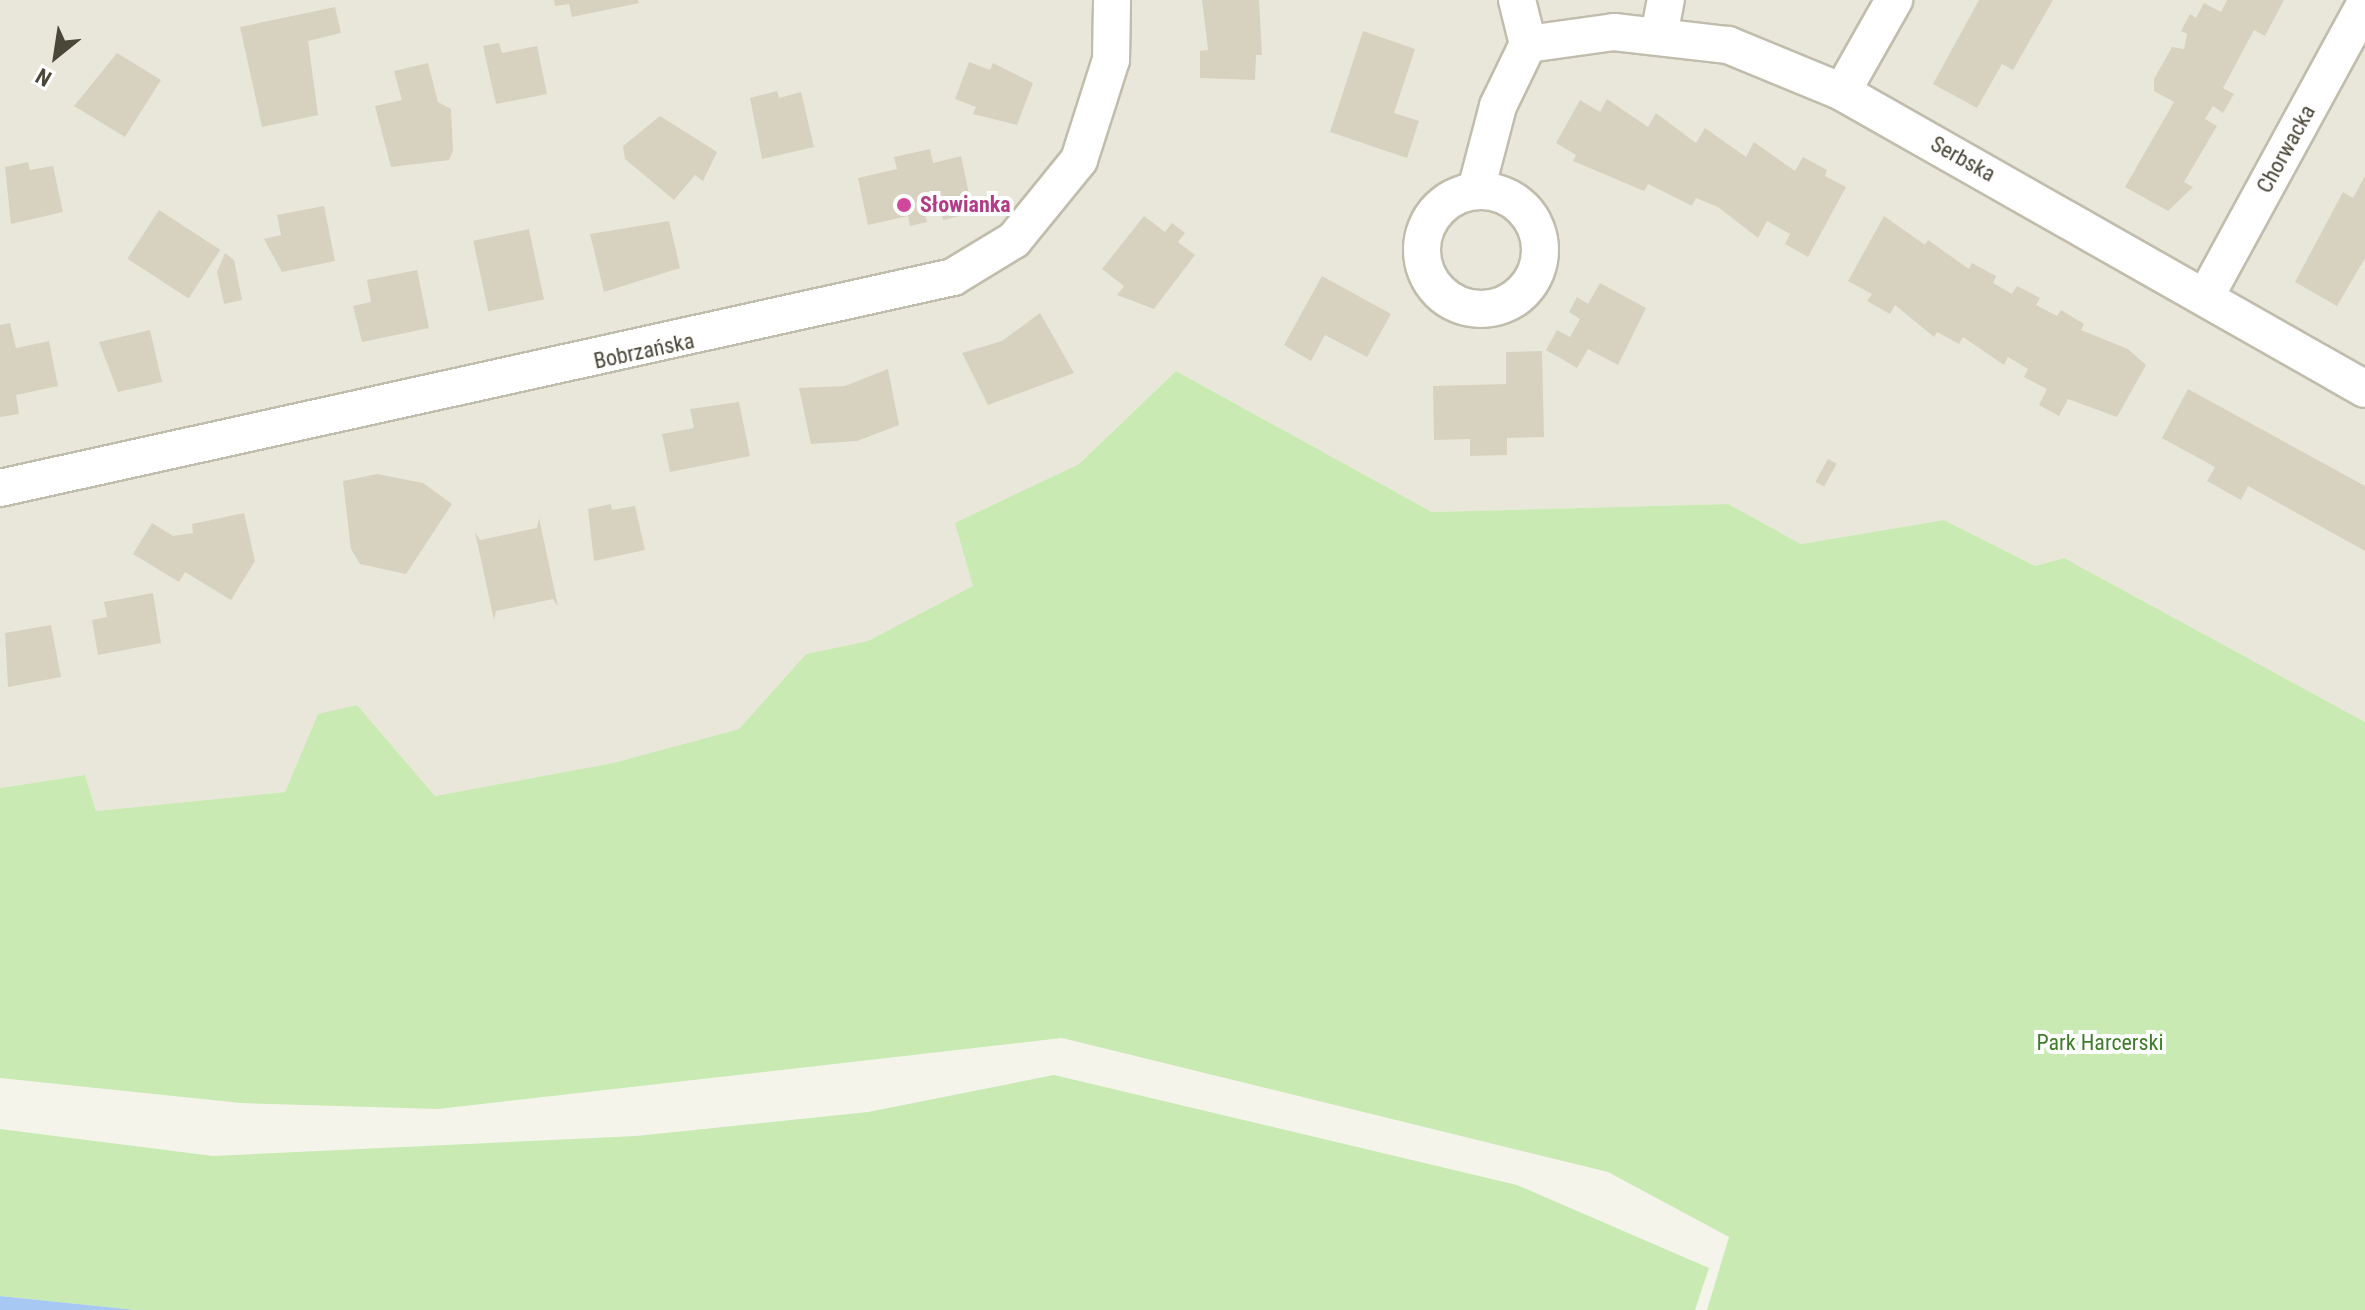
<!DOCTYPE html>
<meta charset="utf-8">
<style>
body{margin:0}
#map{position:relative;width:2365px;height:1310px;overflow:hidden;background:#f5f4eb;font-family:"Roboto Condensed",sans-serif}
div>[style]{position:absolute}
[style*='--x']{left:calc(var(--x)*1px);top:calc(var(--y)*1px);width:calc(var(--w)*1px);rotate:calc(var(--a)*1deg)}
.residential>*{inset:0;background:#e9e7d9}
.green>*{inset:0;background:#c9eab3}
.water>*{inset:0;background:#a7c8f2}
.building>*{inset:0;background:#d7d2c0;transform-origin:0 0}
.roads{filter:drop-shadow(2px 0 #c1bdad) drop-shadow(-2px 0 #c1bdad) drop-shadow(0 2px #c1bdad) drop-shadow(0 -2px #c1bdad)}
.minor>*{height:36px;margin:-18px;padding:0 18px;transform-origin:18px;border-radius:18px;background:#fff}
.minor>.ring{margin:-18px;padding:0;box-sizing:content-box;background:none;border:36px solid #fff;border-radius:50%}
.dots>*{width:22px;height:22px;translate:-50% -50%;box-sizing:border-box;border:4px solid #fff;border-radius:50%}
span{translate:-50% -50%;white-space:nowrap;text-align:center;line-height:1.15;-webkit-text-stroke:8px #fff;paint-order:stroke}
.street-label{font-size:22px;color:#4a4638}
.hotel-label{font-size:22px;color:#b23c85;font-weight:700}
.left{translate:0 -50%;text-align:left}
.park-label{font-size:22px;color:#3d7d29}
.north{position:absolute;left:16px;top:16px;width:80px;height:80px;-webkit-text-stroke:6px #fff;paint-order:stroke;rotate:210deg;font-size:22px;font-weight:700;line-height:32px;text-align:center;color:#4a4638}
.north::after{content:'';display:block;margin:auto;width:28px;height:36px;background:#4a4638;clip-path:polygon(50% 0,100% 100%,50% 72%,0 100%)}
</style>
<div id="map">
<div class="residential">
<div style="clip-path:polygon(0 0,2365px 0,2365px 722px,2064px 558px,2035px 566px,1944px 520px,1801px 544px,1727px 504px,1432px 512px,1176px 371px,1079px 464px,956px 523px,974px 586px,868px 641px,806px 654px,739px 729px,613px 763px,435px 796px,357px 705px,318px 715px,285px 792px,96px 811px,85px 775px,0 788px)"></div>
</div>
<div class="green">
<div style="clip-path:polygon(1176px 371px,1432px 512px,1728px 504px,1801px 544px,1944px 520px,2035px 566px,2064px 558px,2365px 722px,2365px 1310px,1707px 1310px,1729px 1237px,1608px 1172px,1062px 1038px,438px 1109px,241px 1103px,0 1078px,0 788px,85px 775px,96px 811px,285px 792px,318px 714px,357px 705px,435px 796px,613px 763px,739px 729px,806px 654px,868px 641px,973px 586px,955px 523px,1079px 464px)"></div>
<div style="clip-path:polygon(1054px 1075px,1517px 1185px,1709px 1268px,1695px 1310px,136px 1310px,0 1296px,0 1129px,213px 1156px,636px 1136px,868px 1112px)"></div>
</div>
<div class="water">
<div style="clip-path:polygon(0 1296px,136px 1310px,0 1310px)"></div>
</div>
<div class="building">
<div style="clip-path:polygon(554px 0,638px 0,639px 3px,572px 17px,569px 4px,555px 6px)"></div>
<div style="clip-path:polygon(1202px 0,1259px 0,1262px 55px,1256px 55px,1255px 80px,1200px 78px,1200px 51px,1208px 50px)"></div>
<div style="clip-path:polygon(1979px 0,2053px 0,2013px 70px,2002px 64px,1977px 108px,1933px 84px)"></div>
<div style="clip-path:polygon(2227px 0,2284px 0,2265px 36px,2254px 30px,2223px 88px,2234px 94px,2223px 113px,2213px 106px,2205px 119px,2217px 126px,2184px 182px,2193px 187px,2168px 211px,2125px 187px,2174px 102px,2154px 91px,2154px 79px,2172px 47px,2184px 49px,2187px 34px,2181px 31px,2190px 14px,2196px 18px,2204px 3px,2221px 12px)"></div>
<div style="clip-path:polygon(335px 7px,341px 33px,308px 41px,318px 115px,262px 127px,240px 27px)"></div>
<div style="clip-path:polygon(1363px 31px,1415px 49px,1394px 113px,1419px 121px,1407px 158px,1330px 132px)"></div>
<div style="clip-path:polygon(499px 43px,502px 53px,537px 46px,547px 94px,496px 104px,483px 46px)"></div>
<div style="clip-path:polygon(117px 53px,161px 80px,125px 137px,74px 106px)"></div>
<div style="clip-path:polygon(969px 62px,990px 70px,993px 63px,1033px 83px,1017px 125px,973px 114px,976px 107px,955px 99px)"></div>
<div style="clip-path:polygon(428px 63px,438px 102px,451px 109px,453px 151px,449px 160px,391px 167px,375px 106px,402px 100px,394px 71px)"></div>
<div style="clip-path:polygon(777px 91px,779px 98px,801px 92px,814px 147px,762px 159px,750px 98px)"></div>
<div style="clip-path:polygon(1607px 99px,1648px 127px,1656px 113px,1696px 143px,1705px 128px,1746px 157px,1754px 142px,1795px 171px,1803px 157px,1827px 170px,1825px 176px,1846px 187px,1808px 257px,1785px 244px,1790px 234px,1767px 221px,1758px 238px,1718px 207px,1696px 198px,1692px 206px,1648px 184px,1644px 191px,1573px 161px,1576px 155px,1556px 143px,1580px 100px,1600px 112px)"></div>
<div style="clip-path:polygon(660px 116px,717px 152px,703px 181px,695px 175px,674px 200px,625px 159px,623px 146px)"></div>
<div style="clip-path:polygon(930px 149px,933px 163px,961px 156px,973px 213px,943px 220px,940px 207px,924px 211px,927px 222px,910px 226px,908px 216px,868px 225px,858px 178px,897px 169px,894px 157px)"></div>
<div style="clip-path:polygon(28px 162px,30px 170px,53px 166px,63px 212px,11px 224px,5px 167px)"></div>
<div style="clip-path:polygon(2365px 176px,2365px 258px,2337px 306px,2295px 282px,2343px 192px,2353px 198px)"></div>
<div style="clip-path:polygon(324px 206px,335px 261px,282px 272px,264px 239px,281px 235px,277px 215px)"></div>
<div style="left:159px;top:210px;width:73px;height:58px;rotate:33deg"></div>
<div style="clip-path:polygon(1144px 216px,1165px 232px,1172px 223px,1185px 233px,1178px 242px,1195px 255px,1154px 309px,1117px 295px,1124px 286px,1102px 269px)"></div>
<div style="clip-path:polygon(1884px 216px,1925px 245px,1928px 240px,1969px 269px,1972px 263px,1996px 276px,1993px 283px,2012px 294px,2017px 286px,2040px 298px,2036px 305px,2057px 316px,2061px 310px,2084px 324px,2081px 330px,2128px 349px,2146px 365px,2117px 417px,2068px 399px,2059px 416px,2039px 405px,2047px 389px,2024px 377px,2028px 369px,2008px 357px,2004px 365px,1963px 337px,1959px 344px,1937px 332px,1934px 337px,1895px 305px,1890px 314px,1867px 301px,1872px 294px,1848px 281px)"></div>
<div style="clip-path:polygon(669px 221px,680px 268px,604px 292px,590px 234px)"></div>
<div style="left:529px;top:229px;width:72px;height:57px;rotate:78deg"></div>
<div style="clip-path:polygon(225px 253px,234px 260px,242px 300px,224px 304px,217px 272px)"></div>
<div style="clip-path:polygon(417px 270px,429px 328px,362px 342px,353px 306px,371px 302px,367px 280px)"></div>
<div style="clip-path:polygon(1322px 276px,1391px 314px,1367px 357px,1325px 335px,1311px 361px,1284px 345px)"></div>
<div style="clip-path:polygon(1600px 283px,1646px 308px,1618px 365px,1588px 349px,1577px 368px,1546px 350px,1557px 330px,1570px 337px,1580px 319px,1569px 312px,1577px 297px,1588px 304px)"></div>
<div style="clip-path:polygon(1040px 313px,1074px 373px,988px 405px,962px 353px,1002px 341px)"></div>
<div style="clip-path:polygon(10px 323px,16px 348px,49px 341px,58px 386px,16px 395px,19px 414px,0 417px,0 325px)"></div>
<div style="clip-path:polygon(150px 330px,162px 382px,118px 392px,99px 342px)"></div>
<div style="clip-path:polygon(1542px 351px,1544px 437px,1507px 438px,1507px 455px,1470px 456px,1470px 439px,1434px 440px,1433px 386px,1506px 384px,1506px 352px)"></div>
<div style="clip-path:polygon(888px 369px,899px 425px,857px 441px,811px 444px,799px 388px,845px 386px)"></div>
<div style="clip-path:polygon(2188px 389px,2365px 486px,2365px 551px,2248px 486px,2241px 500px,2207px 481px,2215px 467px,2162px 438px)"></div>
<div style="clip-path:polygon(739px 402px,750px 456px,670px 472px,662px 434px,694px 428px,690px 409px)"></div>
<div style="left:1828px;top:459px;width:10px;height:26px;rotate:29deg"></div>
<div style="clip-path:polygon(377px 474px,423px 483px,452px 504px,406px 574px,360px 564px,351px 549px,343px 481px)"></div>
<div style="clip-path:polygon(611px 504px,612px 510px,635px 506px,645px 550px,594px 561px,588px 509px)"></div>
<div style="clip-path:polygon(244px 513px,255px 561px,231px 600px,185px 572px,179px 582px,133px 554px,152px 523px,173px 536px,193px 533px,192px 524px)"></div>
<div style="clip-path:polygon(539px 518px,558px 607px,553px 599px,496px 611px,494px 620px,475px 532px,480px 540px,537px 528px)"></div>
<div style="clip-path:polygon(153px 593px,161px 643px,98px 655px,92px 620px,107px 617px,104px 602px)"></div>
<div style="clip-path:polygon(51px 625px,61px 677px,8px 687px,5px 633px)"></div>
</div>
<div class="roads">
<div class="minor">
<div style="--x:1517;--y:0;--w:45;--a:76"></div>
<div style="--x:1528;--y:44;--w:87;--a:-7.9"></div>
<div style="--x:1614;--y:32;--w:115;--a:6.5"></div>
<div style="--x:1728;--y:45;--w:123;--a:22.4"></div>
<div style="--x:1842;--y:92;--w:601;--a:29.59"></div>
<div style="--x:1659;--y:35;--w:36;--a:-79"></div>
<div style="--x:1842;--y:92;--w:106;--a:-60.5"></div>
<div style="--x:1476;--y:190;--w:87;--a:-75.3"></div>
<div style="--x:1498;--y:106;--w:69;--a:-64.2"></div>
<div class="ring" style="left:1422px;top:191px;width:82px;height:82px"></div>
<div style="--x:2207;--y:294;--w:330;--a:-61.4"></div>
<div style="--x:0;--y:488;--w:976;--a:-12.48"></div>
<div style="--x:953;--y:277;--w:71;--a:-31.2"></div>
<div style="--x:1014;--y:240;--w:103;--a:-50.9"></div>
<div style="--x:1079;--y:160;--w:105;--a:-72.3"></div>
<div style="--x:1111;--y:60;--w:60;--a:-89"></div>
</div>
</div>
<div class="dots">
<div style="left:904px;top:205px;background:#d1479c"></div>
</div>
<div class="street-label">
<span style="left:2286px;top:149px;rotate:-61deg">Chorwacka</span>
<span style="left:1963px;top:159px;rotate:29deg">Serbska</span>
<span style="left:644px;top:351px;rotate:-12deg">Bobrzańska</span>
</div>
<div class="hotel-label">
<span class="left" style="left:920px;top:205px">Słowianka</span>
</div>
<div class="park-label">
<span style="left:2100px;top:1043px">Park Harcerski</span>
</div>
<div class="north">N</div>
</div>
